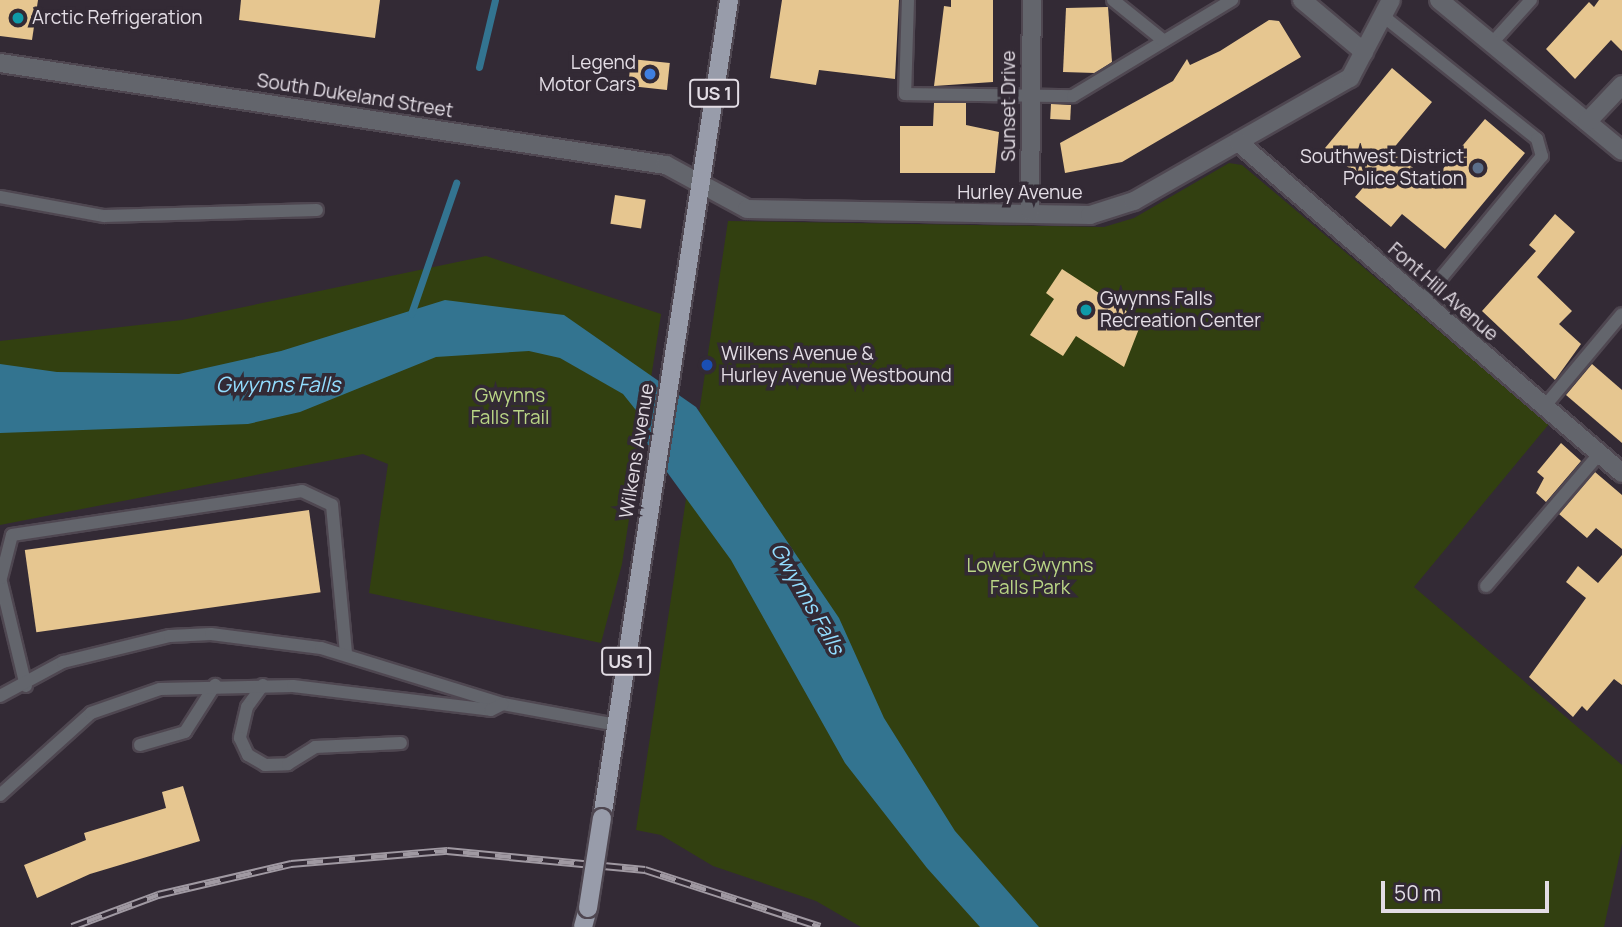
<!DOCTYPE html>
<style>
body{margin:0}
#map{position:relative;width:1622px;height:927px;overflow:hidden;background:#332a35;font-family:Manrope,sans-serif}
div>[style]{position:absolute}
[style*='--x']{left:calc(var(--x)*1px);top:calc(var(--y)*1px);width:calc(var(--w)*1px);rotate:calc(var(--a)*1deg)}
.green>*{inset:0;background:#324010}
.water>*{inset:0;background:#337490}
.stream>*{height:7px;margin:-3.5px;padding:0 3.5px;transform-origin:3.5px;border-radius:3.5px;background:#337490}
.building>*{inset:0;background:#e6c690;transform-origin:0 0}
.roads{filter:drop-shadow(2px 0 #4f4751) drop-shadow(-2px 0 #4f4751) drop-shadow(0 2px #4f4751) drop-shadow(0 -2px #4f4751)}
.lane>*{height:12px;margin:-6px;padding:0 6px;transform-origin:6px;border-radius:6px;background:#63656c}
.street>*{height:18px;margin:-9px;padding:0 9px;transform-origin:9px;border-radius:9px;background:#63656c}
.primary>*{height:18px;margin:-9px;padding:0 9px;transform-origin:9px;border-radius:9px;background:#989caa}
.rail>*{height:8px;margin-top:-4px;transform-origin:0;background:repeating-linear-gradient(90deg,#332a35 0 16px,#a099a2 0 32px);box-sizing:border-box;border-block:2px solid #a099a2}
.bridges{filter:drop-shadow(2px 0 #4f4751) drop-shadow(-2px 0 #4f4751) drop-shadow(0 2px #4f4751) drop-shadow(0 -2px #4f4751)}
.primary-bridge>*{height:18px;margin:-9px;padding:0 9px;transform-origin:9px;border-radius:9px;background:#989caa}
.dots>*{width:19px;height:19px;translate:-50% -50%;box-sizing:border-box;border:4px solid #332a35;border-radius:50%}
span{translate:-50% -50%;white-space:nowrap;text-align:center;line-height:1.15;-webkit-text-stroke:7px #332a35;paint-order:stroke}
.shield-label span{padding:2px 5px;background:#332a35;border:2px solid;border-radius:5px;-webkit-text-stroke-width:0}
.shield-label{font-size:18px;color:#e3dde5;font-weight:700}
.poi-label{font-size:19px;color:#e3dde5}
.left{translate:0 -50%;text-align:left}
.right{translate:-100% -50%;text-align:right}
.street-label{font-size:19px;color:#e3dde5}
.park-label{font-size:19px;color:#bad686}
.water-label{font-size:21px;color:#93ddff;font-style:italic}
.scale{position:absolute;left:1381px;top:881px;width:168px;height:32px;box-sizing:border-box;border:4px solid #e3dde5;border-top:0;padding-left:9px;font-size:21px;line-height:24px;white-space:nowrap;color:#e3dde5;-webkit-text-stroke:5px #332a35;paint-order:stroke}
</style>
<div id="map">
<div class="green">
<div style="clip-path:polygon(1229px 163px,1242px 165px,1549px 424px,1414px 587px,1622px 765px,1622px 844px,1604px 927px,861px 927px,816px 901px,713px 866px,661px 835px,636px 830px,728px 221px,1104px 227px,1134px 218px)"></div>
<div style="clip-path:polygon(486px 256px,661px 314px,622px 564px,601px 643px,369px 593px,388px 464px,363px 454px,0 525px,0 341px,182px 320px)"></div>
</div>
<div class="water">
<div style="clip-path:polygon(445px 300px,564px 315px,696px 407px,839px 618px,884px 718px,955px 831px,1039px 927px,980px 927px,927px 868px,845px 763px,731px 560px,648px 446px,643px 419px,623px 394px,560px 358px,529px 351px,436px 357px,300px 412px,248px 424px,0 433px,0 364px,57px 372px,179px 374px,281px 351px)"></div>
</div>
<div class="stream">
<div style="--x:479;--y:67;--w:69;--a:-76.6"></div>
<div style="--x:411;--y:314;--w:139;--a:-71"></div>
</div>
<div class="building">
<div style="clip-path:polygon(0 0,38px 0,32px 40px,0 36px)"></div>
<div style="clip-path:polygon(241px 0,380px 0,375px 38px,239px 20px)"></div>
<div style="clip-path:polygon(782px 0,899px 0,895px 79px,819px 70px,816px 85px,770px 78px)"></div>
<div style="clip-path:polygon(951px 0,993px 0,993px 82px,934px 86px,944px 6px,951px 7px)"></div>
<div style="clip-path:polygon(1599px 0,1622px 0,1622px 51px,1611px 40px,1575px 79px,1546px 49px,1589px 2px,1594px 7px)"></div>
<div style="clip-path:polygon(1108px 7px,1112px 62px,1095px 73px,1063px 72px,1066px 8px)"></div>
<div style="clip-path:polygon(1269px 20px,1279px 21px,1301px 57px,1122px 162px,1065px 173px,1060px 143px,1173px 81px,1187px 59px,1190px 65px,1220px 51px)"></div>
<div style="left:631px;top:59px;width:39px;height:27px;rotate:6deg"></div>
<div style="clip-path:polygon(1392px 68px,1432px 102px,1392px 150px,1431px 183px,1485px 119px,1525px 153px,1445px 249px,1402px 214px,1391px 227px,1355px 197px,1367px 183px,1325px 148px)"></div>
<div style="clip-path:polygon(934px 103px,966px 103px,966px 125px,999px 132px,995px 173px,900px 173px,900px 126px,933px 126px)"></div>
<div style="left:1051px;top:104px;width:20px;height:15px;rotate:3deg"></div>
<div style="left:615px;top:195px;width:31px;height:29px;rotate:9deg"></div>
<div style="clip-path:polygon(1555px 214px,1575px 232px,1537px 277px,1572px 311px,1559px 324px,1581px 344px,1555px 380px,1482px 311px,1536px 251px,1529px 245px)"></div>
<div style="clip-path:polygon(1062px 269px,1142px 321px,1124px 367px,1076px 336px,1063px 356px,1030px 335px,1054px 299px,1046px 293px)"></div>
<div style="clip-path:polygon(1592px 364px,1622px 390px,1622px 443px,1566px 395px)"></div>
<div style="clip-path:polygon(1561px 443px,1581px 461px,1546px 502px,1536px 493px,1544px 478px,1537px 472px)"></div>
<div style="clip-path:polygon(1595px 472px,1622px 495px,1622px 549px,1596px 528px,1587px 538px,1559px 514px)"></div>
<div style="left:309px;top:510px;width:83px;height:287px;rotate:82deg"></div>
<div style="clip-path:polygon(1622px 555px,1622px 685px,1614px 679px,1587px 711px,1582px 706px,1573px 717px,1529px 677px,1586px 598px,1566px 582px,1578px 566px,1598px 583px)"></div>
<div style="clip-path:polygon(183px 786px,200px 841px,90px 874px,37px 898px,24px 865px,86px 840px,84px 833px,166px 808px,162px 792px)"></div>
</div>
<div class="roads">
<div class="lane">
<div style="--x:908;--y:0;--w:94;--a:91.8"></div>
<div style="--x:905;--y:94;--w:168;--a:0.7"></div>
<div style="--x:1073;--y:96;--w:186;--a:-31.1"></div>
<div style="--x:1113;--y:0;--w:65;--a:38.8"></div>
<div style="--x:1383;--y:16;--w:197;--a:38.6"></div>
<div style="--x:1537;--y:139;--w:18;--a:74"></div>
<div style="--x:1542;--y:156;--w:188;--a:129.6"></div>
<div style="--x:1492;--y:43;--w:58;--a:-47.8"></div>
<div style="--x:0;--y:197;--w:106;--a:10.4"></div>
<div style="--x:104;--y:216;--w:213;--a:-1.6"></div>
<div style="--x:1544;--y:407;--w:121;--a:-50"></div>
<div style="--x:0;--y:578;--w:111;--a:76.5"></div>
<div style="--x:1;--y:578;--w:44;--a:-75.7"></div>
<div style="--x:12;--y:535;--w:293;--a:-8.6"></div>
<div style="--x:302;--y:491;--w:33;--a:25"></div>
<div style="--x:332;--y:505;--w:150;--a:84.6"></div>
<div style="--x:1486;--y:586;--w:174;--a:-49.4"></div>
<div style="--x:263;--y:685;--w:27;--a:126"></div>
<div style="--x:247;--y:707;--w:32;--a:103"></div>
<div style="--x:240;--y:738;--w:19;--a:65"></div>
<div style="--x:248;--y:755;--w:20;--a:30"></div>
<div style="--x:265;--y:765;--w:23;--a:-2"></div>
<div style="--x:288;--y:764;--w:32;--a:-32"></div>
<div style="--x:315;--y:747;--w:86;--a:-2.7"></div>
<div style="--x:0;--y:696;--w:72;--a:-28.4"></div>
<div style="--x:63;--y:662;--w:110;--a:-13.7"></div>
<div style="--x:170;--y:636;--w:41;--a:-2.8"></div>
<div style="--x:211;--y:634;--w:111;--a:7.3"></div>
<div style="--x:321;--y:648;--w:190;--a:17.1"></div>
<div style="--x:503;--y:704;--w:115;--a:10.5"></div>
<div style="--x:140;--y:745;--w:47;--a:-16.1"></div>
<div style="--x:185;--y:732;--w:56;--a:-57.4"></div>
<div style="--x:0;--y:795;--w:122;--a:-42"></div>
<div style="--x:91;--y:713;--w:73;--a:-19.2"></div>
<div style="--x:160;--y:689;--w:133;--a:-1.3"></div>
<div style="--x:293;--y:686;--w:199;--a:6.9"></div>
<div style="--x:491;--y:710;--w:13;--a:-27"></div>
</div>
<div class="street">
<div style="--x:1302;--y:0;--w:81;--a:40"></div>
<div style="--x:1439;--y:0;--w:237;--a:39.5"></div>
<div style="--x:0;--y:63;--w:674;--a:8.71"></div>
<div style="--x:666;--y:165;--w:92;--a:28.5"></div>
<div style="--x:747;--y:209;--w:343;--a:1"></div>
<div style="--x:1090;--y:215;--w:46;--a:-17.7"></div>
<div style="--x:1134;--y:201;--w:249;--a:-29.7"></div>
<div style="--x:1350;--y:78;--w:88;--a:-62.3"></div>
<div style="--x:1587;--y:122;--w:51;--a:-46.6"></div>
<div style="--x:1238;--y:142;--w:507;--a:40.76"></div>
<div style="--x:1030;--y:211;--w:211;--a:-89.5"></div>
</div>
<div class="primary">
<div style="--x:602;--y:818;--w:828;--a:-81.17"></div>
<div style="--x:583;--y:927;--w:20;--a:-75"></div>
</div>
</div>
<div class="rail">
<div style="--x:72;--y:927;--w:92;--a:-20.4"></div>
<div style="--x:158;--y:895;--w:137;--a:-13.1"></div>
<div style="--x:291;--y:864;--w:157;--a:-4.8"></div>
<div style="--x:447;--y:851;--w:199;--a:5.5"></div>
<div style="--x:645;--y:870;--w:184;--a:18"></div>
</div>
<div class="bridges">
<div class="primary-bridge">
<div style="--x:588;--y:908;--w:91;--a:-81.2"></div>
</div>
</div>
<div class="dots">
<div style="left:18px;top:18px;background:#0f9aa8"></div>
<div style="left:650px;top:74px;background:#3f7fe0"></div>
<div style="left:1478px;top:168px;background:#5c6f8a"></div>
<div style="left:1086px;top:310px;background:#0f9aa8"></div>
<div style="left:707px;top:365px;background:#1a4fb4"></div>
</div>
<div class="shield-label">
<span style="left:714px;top:93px">US 1</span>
<span style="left:626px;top:661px">US 1</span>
</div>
<div class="poi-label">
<span class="left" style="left:32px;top:18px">Arctic Refrigeration</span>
<span class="right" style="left:636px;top:74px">Legend<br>Motor Cars</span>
<span class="right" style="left:1464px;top:168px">Southwest District<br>Police Station</span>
<span class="left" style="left:1100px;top:310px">Gwynns Falls<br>Recreation Center</span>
<span class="left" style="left:721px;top:365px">Wilkens Avenue &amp;<br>Hurley Avenue Westbound</span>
</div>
<div class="street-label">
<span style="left:355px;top:96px;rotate:9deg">South Dukeland Street</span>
<span style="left:1009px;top:106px;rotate:-90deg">Sunset Drive</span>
<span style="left:1020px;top:193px">Hurley Avenue</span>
<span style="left:1443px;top:292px;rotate:41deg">Font Hill Avenue</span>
<span style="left:637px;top:451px;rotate:-81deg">Wilkens Avenue</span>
</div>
<div class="park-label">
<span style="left:510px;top:407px">Gwynns<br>Falls Trail</span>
<span style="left:1030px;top:577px">Lower Gwynns<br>Falls Park</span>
</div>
<div class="water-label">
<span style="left:278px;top:384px">Gwynns Falls</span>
<span style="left:808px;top:598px;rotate:60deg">Gwynns Falls</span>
</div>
<div class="scale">50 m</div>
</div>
